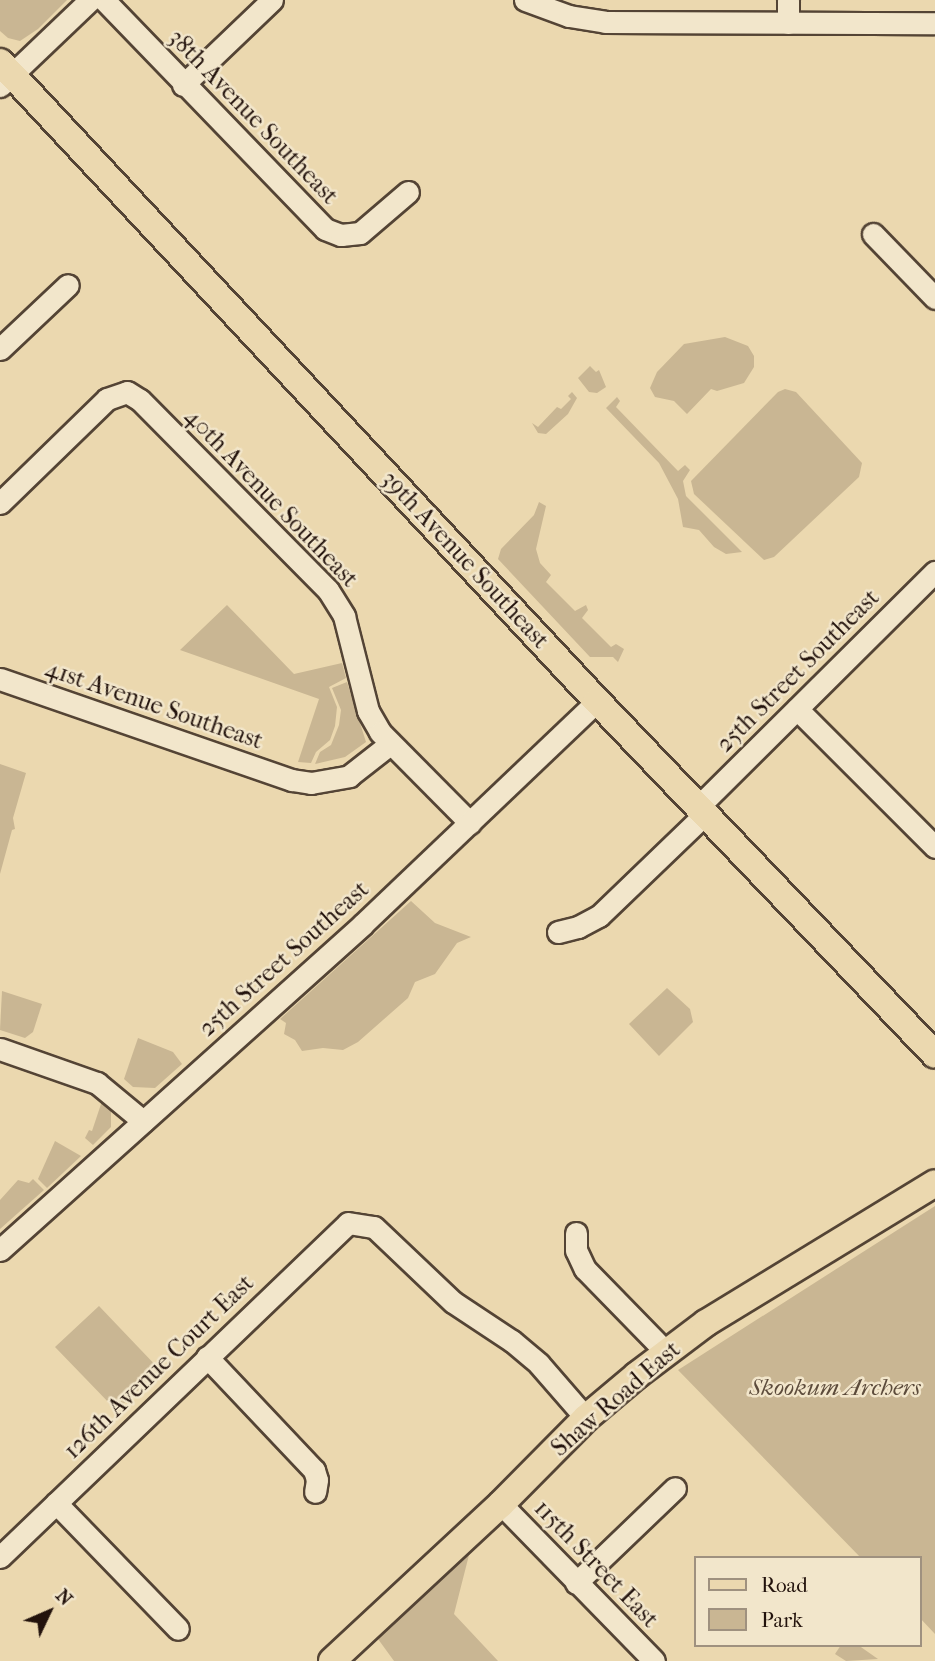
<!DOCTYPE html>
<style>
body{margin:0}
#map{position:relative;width:935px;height:1661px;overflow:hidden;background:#ebd8af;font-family:"IM FELL French Canon",serif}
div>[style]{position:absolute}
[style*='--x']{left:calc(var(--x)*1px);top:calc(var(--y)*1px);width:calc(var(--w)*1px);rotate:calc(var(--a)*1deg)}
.green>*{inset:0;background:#c9b693}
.roads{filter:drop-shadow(2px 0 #544435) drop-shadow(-2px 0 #544435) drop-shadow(0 2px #544435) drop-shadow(0 -2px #544435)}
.minor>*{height:21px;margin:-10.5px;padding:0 10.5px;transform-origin:10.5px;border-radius:10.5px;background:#f2e6cb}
.major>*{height:26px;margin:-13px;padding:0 13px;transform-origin:13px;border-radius:13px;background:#ebd8af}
span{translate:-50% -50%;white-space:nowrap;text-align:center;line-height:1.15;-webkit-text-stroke:5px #f2e6cb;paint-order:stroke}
.street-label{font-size:24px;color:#22120c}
.park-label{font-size:24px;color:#5c4b3b;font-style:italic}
.legend{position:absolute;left:694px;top:1556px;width:228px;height:91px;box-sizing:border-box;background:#f2e6cb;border:2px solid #9f917f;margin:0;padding:9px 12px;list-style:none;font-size:21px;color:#22120c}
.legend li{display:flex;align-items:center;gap:14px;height:35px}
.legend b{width:35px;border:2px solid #9f917f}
.north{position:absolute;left:14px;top:1577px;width:70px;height:70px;-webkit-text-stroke:5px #f2e6cb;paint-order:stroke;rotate:46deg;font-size:19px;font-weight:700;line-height:28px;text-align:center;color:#22120c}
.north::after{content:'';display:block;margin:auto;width:24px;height:32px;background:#22120c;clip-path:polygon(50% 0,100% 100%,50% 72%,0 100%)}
</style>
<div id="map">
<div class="green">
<div style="clip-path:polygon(0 0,67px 0,38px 29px,20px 41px,8px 38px,0 31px)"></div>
<div style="clip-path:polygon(725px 337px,748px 346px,754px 356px,754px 367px,744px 383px,717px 391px,711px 389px,687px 414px,674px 401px,655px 397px,650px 388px,657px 372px,684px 344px)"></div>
<div style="clip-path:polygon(590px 366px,596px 372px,599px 370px,606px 387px,597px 393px,589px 392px,578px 378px)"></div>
<div style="clip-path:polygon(785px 389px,796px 392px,862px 463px,859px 477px,774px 557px,764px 560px,694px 494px,691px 481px,778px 392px)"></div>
<div style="clip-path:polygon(572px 392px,577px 398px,568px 414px,546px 434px,538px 433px,532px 423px,538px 427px,557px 407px,561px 409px,571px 399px,568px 396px)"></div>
<div style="clip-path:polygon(617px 397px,620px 401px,616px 407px,678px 471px,685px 465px,690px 470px,683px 481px,686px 496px,742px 552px,726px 554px,714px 547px,699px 530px,683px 527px,678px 499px,659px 463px,606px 408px)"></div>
<div style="clip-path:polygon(539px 502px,546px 506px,536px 549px,540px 563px,551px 575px,546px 582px,575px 611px,586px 605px,588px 610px,582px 618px,611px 647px,616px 644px,624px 649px,618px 662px,613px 657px,590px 657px,498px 559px,501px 549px,534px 515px)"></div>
<div style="clip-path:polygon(227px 605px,294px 674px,342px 663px,346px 678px,329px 687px,337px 707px,335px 726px,330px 740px,316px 752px,311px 763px,298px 762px,319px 699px,180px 650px)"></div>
<div style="clip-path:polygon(347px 682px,366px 742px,345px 757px,315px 764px,320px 752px,331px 745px,339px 725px,341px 710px,332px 688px)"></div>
<div style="clip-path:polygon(0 764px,26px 773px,13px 818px,15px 829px,12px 830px,0 874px)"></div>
<div style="clip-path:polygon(411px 901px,435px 923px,471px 937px,457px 943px,435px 974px,415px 982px,408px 998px,358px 1042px,343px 1050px,323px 1048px,302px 1051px,295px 1040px,284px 1034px,286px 1023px,280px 1019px)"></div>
<div style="clip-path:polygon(667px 988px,690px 1009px,693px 1022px,659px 1056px,629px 1024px)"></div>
<div style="clip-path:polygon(2px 991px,42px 1004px,33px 1032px,25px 1038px,0 1030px)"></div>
<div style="clip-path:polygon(138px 1038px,173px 1052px,182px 1064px,155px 1088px,133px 1087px,124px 1079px)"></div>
<div style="clip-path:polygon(102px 1101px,111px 1108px,111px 1127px,93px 1145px,85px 1138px,89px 1130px,92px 1131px)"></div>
<div style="clip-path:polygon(55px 1141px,81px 1156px,47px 1188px,38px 1179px)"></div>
<div style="clip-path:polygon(33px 1179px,44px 1190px,0 1229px,0 1200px,18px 1180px,29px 1183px)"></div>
<div style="clip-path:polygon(935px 1206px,935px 1634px,919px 1617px,919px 1558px,861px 1558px,678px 1370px)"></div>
<div style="clip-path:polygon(99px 1306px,160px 1370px,120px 1407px,116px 1403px,112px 1406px,55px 1347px)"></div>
<div style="clip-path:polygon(469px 1555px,454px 1614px,498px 1661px,394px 1661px,378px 1639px)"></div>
<div style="clip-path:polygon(841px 1645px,858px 1645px,878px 1659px,846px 1661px,835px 1654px)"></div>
</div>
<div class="roads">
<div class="minor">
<div style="--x:104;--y:0;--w:318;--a:46"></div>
<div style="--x:325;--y:229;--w:17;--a:21"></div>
<div style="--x:341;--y:235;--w:19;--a:-6"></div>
<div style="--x:360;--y:233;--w:63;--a:-40.5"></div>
<div style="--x:525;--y:0;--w:47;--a:20"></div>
<div style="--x:569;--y:16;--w:36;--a:9"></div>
<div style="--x:605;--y:22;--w:330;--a:0.2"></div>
<div style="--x:788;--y:0;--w:23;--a:90"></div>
<div style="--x:183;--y:85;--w:123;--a:-43.7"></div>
<div style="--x:0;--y:86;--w:124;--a:-43.7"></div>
<div style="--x:873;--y:234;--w:89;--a:45.9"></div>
<div style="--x:0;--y:349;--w:93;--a:-43.3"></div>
<div style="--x:0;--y:503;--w:149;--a:-44.2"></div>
<div style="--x:107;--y:399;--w:21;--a:-19"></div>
<div style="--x:127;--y:392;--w:15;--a:32"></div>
<div style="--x:140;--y:400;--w:267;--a:45.3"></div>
<div style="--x:328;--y:590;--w:31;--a:58"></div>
<div style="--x:344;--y:616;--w:98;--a:75.8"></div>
<div style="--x:368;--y:711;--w:24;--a:60"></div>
<div style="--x:380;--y:732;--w:128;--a:45.3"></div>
<div style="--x:0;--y:679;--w:309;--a:19.1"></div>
<div style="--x:292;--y:780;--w:19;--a:9"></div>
<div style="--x:311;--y:783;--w:39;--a:-10"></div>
<div style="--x:349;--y:776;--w:52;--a:-38"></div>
<div style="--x:797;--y:709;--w:195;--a:45"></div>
<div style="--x:698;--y:807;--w:334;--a:-44.8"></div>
<div style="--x:558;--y:932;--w:21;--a:-14"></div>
<div style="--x:578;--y:927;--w:24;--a:-28"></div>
<div style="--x:599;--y:916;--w:147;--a:-43.9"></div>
<div style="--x:0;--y:1049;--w:103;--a:19.3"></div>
<div style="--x:97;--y:1083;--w:60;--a:39.6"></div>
<div style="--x:576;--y:1233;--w:17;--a:90"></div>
<div style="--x:576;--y:1250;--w:21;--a:65"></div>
<div style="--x:585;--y:1269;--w:117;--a:45.7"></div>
<div style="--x:0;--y:1250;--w:488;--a:-41.9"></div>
<div style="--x:363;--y:924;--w:323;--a:-43.6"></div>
<div style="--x:207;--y:1357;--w:156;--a:46.6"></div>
<div style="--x:314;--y:1470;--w:10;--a:73"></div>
<div style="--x:317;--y:1480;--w:12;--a:99"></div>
<div style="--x:56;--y:1503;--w:175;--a:45.9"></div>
<div style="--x:501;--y:1504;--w:219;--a:45.7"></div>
<div style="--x:0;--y:1557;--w:482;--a:-43.8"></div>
<div style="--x:348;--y:1223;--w:26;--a:9"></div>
<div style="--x:374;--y:1227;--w:109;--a:43.5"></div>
<div style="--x:453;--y:1302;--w:71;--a:33.5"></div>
<div style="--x:512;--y:1341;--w:35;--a:40"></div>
<div style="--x:539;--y:1364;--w:72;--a:49"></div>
<div style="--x:576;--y:1583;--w:137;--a:-43.8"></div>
</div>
<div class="major">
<div style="--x:0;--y:62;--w:874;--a:46.95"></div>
<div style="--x:597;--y:701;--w:489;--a:46.3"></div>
<div style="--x:332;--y:1661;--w:231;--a:-42.9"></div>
<div style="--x:501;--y:1504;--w:121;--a:-45.3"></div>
<div style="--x:586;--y:1418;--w:67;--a:-40.1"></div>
<div style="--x:637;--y:1375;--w:86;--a:-37"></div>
<div style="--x:706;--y:1323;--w:268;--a:-31.4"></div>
</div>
</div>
<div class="street-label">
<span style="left:253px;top:117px;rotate:46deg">38th Avenue Southeast</span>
<span style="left:271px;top:498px;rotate:46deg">40th Avenue Southeast</span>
<span style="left:465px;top:560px;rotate:47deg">39th Avenue Southeast</span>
<span style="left:798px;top:671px;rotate:-45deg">25th Street Southeast</span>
<span style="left:154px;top:705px;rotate:19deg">41st Avenue Southeast</span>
<span style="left:284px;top:959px;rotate:-42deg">25th Street Southeast</span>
<span style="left:159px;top:1367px;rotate:-44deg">126th Avenue Court East</span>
<span style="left:616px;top:1399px;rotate:-41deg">Shaw Road East</span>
<span style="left:596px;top:1564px;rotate:46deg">115th Street East</span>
</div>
<div class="park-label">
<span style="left:835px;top:1388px">Skookum Archers</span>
</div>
<ul class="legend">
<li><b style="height:9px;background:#ebd8af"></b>Road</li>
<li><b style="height:19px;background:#c9b693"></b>Park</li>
</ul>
<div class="north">N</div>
</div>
